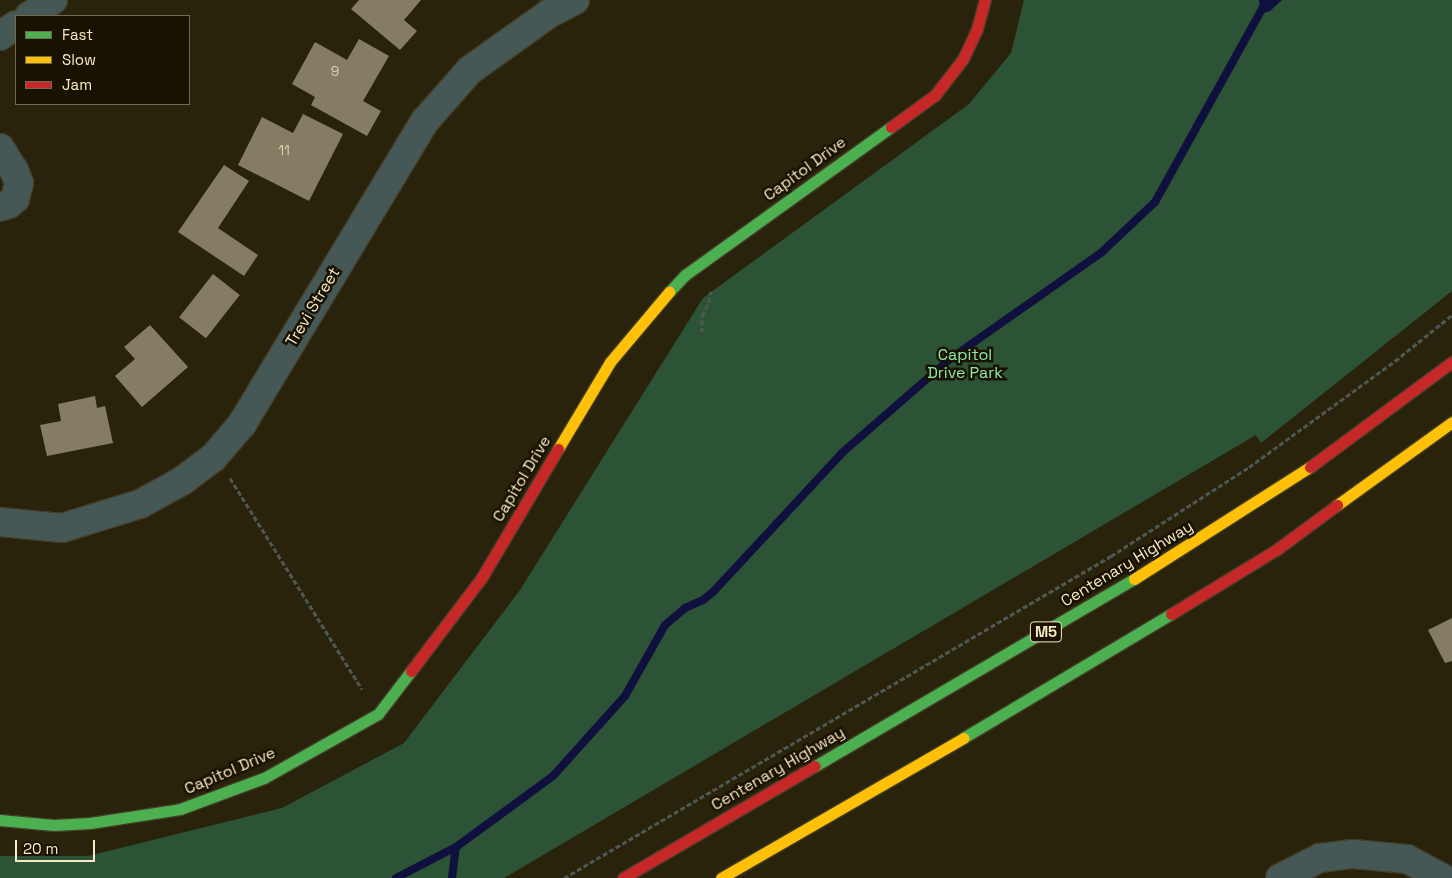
<!DOCTYPE html>
<style>
body{margin:0}
#map{position:relative;width:1452px;height:878px;overflow:hidden;background:#29230c;font-family:"Space Grotesk",sans-serif}
div>[style]{position:absolute}
[style*='--x']{left:calc(var(--x)*1px);top:calc(var(--y)*1px);width:calc(var(--w)*1px);rotate:calc(var(--a)*1deg)}
.green>*{inset:0;background:#2c5335}
.water>*{inset:0;background:#0f103e}
.stream>*{height:8px;margin:-4px;padding:0 4px;transform-origin:4px;border-radius:4px;background:#0f103e}
.building>*{inset:0;background:#847d64;transform-origin:0 0}
.path>*{height:3px;margin-top:-1.5px;transform-origin:0;background:repeating-linear-gradient(90deg,#4e5852 0 5px,transparent 0 7.5px)}
.roads{filter:drop-shadow(1px 0 #433d29) drop-shadow(-1px 0 #433d29) drop-shadow(0 1px #433d29) drop-shadow(0 -1px #433d29)}
.street>*{height:28px;margin:-14px;padding:0 14px;transform-origin:14px;border-radius:14px;background:#465856}
.fast>*{height:11px;margin:-5.5px;padding:0 5.5px;transform-origin:5.5px;border-radius:5.5px;background:#4caf50}
.slow>*{height:11px;margin:-5.5px;padding:0 5.5px;transform-origin:5.5px;border-radius:5.5px;background:#ffc107}
.jam>*{height:11px;margin:-5.5px;padding:0 5.5px;transform-origin:5.5px;border-radius:5.5px;background:#c62828}
span{translate:-50% -50%;white-space:nowrap;text-align:center;line-height:1.15;-webkit-text-stroke:5px #191200;paint-order:stroke}
.number-label{font-size:14px;color:#dad0ae}
.number-label span{-webkit-text-stroke-width:0}
.shield-label span{padding:1px 4px;background:#191200;border:1px solid;border-radius:4px;-webkit-text-stroke-width:0}
.shield-label{font-size:15px;color:#f7ebc6;font-weight:700}
.street-label{font-size:16px;color:#f7ebc6}
.park-label{font-size:16px;color:#8ce8a7}
.legend{position:absolute;left:15px;top:15px;width:175px;height:90px;box-sizing:border-box;background:#191200;border:1px solid #72694f;margin:0;padding:6px 9px;list-style:none;font-size:15px;color:#f7ebc6}
.legend li{display:flex;align-items:center;gap:10px;height:25px}
.legend b{width:25px;border:1px solid #72694f}
.scale{position:absolute;left:15px;top:840px;width:80px;height:22px;box-sizing:border-box;border:2px solid #f7ebc6;border-top:0;padding-left:6px;font-size:15px;line-height:18px;white-space:nowrap;color:#f7ebc6;-webkit-text-stroke:4px #191200;paint-order:stroke}
</style>
<div id="map">
<div class="green">
<div style="clip-path:polygon(1024px 0,1452px 0,1452px 291px,1261px 443px,1256px 435px,504px 878px,0 878px,0 856px,88px 856px,282px 808px,404px 743px,520px 590px,703px 298px,969px 104px,1011px 53px)"></div>
</div>
<div class="water">
<div style="clip-path:polygon(1259px 0,1282px 0,1270px 11px,1260px 14px)"></div>
</div>
<div class="stream">
<div style="--x:396;--y:878;--w:68;--a:-27.3"></div>
<div style="--x:456;--y:847;--w:120;--a:-36.2"></div>
<div style="--x:553;--y:776;--w:108;--a:-48"></div>
<div style="--x:625;--y:696;--w:81;--a:-60.6"></div>
<div style="--x:665;--y:625;--w:26;--a:-40"></div>
<div style="--x:685;--y:608;--w:20;--a:-24"></div>
<div style="--x:703;--y:600;--w:13;--a:-39"></div>
<div style="--x:713;--y:592;--w:191;--a:-47.1"></div>
<div style="--x:843;--y:452;--w:142;--a:-41"></div>
<div style="--x:950;--y:359;--w:186;--a:-35.1"></div>
<div style="--x:1102;--y:252;--w:73;--a:-43.3"></div>
<div style="--x:1155;--y:202;--w:231;--a:-61"></div>
<div style="--x:452;--y:878;--w:31;--a:-83"></div>
</div>
<div class="building">
<div style="clip-path:polygon(359px 0,421px 0,404px 20px,417px 31px,400px 50px,351px 9px)"></div>
<div style="clip-path:polygon(359px 39px,389px 56px,363px 101px,381px 111px,367px 136px,311px 105px,315px 97px,292px 84px,315px 42px,347px 60px)"></div>
<div style="clip-path:polygon(303px 114px,343px 134px,309px 201px,238px 165px,262px 117px,293px 133px)"></div>
<div style="clip-path:polygon(224px 165px,249px 181px,218px 228px,258px 255px,244px 276px,178px 232px)"></div>
<div style="left:213px;top:274px;width:34px;height:55px;rotate:38deg"></div>
<div style="clip-path:polygon(150px 325px,188px 367px,142px 407px,115px 376px,135px 359px,124px 347px)"></div>
<div style="clip-path:polygon(95px 396px,97px 408px,105px 406px,113px 443px,47px 456px,40px 425px,61px 421px,58px 404px)"></div>
<div style="clip-path:polygon(1452px 618px,1452px 661px,1445px 663px,1428px 630px)"></div>
</div>
<div class="path">
<div style="--x:702;--y:332;--w:16;--a:-90"></div>
<div style="--x:702;--y:316;--w:16;--a:-63"></div>
<div style="--x:709;--y:302;--w:11;--a:-80"></div>
<div style="--x:230;--y:478;--w:249;--a:58"></div>
<div style="--x:564;--y:878;--w:635;--a:-30.48"></div>
<div style="--x:1111;--y:556;--w:164;--a:-32.8"></div>
<div style="--x:1249;--y:467;--w:180;--a:-36"></div>
<div style="--x:1395;--y:361;--w:73;--a:-38.9"></div>
</div>
<div class="roads">
<div class="street">
<div style="--x:29;--y:16;--w:29;--a:-34"></div>
<div style="--x:0;--y:36;--w:19;--a:-35"></div>
<div style="--x:0;--y:148;--w:26;--a:58"></div>
<div style="--x:14;--y:170;--w:14;--a:69"></div>
<div style="--x:19;--y:183;--w:16;--a:104"></div>
<div style="--x:15;--y:199;--w:8;--a:140"></div>
<div style="--x:9;--y:204;--w:9;--a:162"></div>
<div style="--x:0;--y:522;--w:62;--a:5.5"></div>
<div style="--x:62;--y:528;--w:82;--a:-17.1"></div>
<div style="--x:140;--y:504;--w:48;--a:-28.7"></div>
<div style="--x:182;--y:481;--w:39;--a:-37"></div>
<div style="--x:213;--y:458;--w:45;--a:-49.5"></div>
<div style="--x:242;--y:424;--w:354;--a:-58.9"></div>
<div style="--x:425;--y:121;--w:68;--a:-48.6"></div>
<div style="--x:470;--y:70;--w:98;--a:-35.5"></div>
<div style="--x:550;--y:13;--w:28;--a:-27"></div>
<div style="--x:1280;--y:878;--w:45;--a:-26.6"></div>
<div style="--x:1320;--y:858;--w:33;--a:-7"></div>
<div style="--x:1353;--y:854;--w:54;--a:5.3"></div>
<div style="--x:1407;--y:859;--w:40;--a:28"></div>
</div>
<div class="fast">
<div style="--x:669;--y:292;--w:23;--a:-47"></div>
<div style="--x:685;--y:275;--w:254;--a:-35.7"></div>
<div style="--x:963;--y:738;--w:242;--a:-30.8"></div>
<div style="--x:815;--y:766;--w:370;--a:-30.4"></div>
<div style="--x:0;--y:820;--w:54;--a:5.3"></div>
<div style="--x:54;--y:825;--w:36;--a:-3"></div>
<div style="--x:90;--y:823;--w:91;--a:-8.8"></div>
<div style="--x:180;--y:809;--w:90;--a:-20.3"></div>
<div style="--x:264;--y:778;--w:131;--a:-29.3"></div>
<div style="--x:378;--y:714;--w:54;--a:-52.5"></div>
</div>
<div class="slow">
<div style="--x:558;--y:449;--w:101;--a:-59.1"></div>
<div style="--x:610;--y:362;--w:92;--a:-49.9"></div>
<div style="--x:1337;--y:505;--w:142;--a:-35.8"></div>
<div style="--x:1134;--y:579;--w:209;--a:-32.5"></div>
<div style="--x:721;--y:878;--w:280;--a:-30"></div>
</div>
<div class="jam">
<div style="--x:891;--y:127;--w:54;--a:-36"></div>
<div style="--x:935;--y:95;--w:46;--a:-52.1"></div>
<div style="--x:963;--y:59;--w:33;--a:-65"></div>
<div style="--x:977;--y:29;--w:30;--a:-75"></div>
<div style="--x:1310;--y:467;--w:177;--a:-36.5"></div>
<div style="--x:1171;--y:614;--w:123;--a:-31.4"></div>
<div style="--x:1276;--y:550;--w:76;--a:-36.4"></div>
<div style="--x:411;--y:671;--w:118;--a:-52.9"></div>
<div style="--x:482;--y:577;--w:149;--a:-59.3"></div>
<div style="--x:623;--y:878;--w:222;--a:-30.3"></div>
</div>
</div>
<div class="number-label">
<span style="left:335px;top:71px">9</span>
<span style="left:284px;top:150px">11</span>
</div>
<div class="shield-label">
<span style="left:1046px;top:632px">M5</span>
</div>
<div class="street-label">
<span style="left:805px;top:169px;rotate:-36deg">Capitol Drive</span>
<span style="left:313px;top:307px;rotate:-59deg">Trevi Street</span>
<span style="left:522px;top:479px;rotate:-59deg">Capitol Drive</span>
<span style="left:1127px;top:564px;rotate:-31deg">Centenary Highway</span>
<span style="left:778px;top:769px;rotate:-30deg">Centenary Highway</span>
<span style="left:230px;top:771px;rotate:-23deg">Capitol Drive</span>
</div>
<div class="park-label">
<span style="left:965px;top:364px">Capitol<br>Drive Park</span>
</div>
<ul class="legend">
<li><b style="height:6px;background:#4caf50"></b>Fast</li>
<li><b style="height:6px;background:#ffc107"></b>Slow</li>
<li><b style="height:6px;background:#c62828"></b>Jam</li>
</ul>
<div class="scale">20 m</div>
</div>
